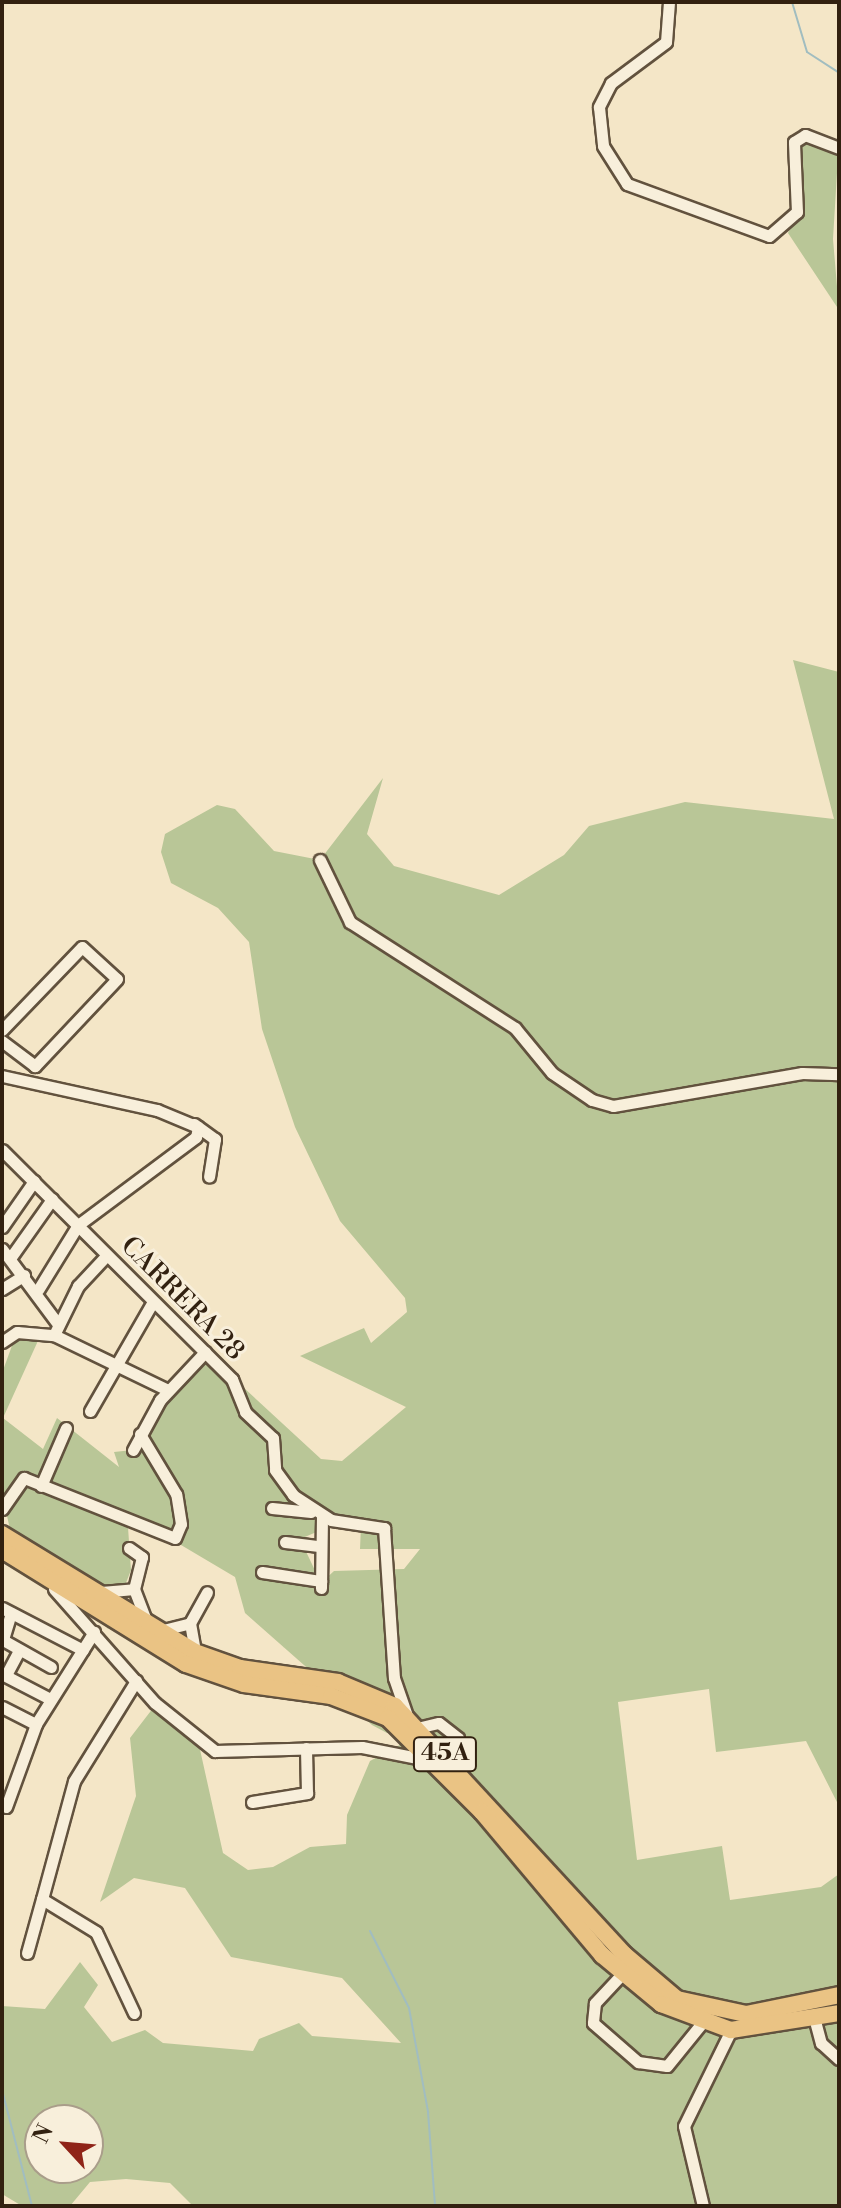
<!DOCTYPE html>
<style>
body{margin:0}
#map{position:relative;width:841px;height:2208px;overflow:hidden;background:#f4e6c7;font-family:"Libre Bodoni",serif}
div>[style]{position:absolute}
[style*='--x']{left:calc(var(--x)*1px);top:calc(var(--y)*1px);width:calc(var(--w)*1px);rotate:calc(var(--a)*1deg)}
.green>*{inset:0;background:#b9c697}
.stream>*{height:2px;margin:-1px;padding:0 1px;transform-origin:1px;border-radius:1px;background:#a1bdc0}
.roads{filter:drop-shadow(2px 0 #62523e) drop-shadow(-2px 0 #62523e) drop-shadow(0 2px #62523e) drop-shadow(0 -2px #62523e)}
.minor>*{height:11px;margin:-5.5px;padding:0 5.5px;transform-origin:5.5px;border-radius:5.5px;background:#f8efdb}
.highway>*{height:16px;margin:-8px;padding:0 8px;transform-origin:8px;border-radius:8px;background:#eac384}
span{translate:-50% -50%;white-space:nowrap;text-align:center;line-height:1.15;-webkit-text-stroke:6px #f8efdb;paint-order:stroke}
.shield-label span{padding:2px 6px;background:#f8efdb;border:2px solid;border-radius:6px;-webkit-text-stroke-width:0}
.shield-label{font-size:24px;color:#322110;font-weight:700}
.street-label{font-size:26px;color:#322110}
.frame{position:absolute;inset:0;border:4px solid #322110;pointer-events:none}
.north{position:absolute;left:24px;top:2104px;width:80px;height:80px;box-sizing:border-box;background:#f8efdb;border:2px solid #a99d8a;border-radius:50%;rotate:296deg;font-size:22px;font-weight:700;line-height:32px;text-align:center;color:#322110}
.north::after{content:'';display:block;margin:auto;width:28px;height:36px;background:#8f2418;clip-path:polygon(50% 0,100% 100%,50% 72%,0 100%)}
</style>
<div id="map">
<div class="green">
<div style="clip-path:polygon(800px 140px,839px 140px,833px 239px,839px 310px,788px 233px,804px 198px)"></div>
<div style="clip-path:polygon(evenodd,793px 660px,839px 672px,839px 1806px,806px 1741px,716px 1752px,709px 1689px,618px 1702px,637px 1860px,722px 1846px,730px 1900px,821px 1887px,839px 1874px,839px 2206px,193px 2206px,170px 2183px,126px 2179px,90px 2182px,70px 2206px,22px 2206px,2px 2194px,2px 2006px,45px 2009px,80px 1962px,98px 1985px,84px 2007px,112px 2042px,145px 2030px,163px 2043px,253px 2051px,259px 2039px,299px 2023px,312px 2036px,401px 2043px,342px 1978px,231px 1957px,185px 1888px,134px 1878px,100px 1902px,136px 1796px,130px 1738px,160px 1699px,197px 1736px,223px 1853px,248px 1870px,273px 1867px,310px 1847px,346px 1844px,347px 1815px,370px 1761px,424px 1732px,387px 1733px,372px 1725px,245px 1613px,235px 1577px,127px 1513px,131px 1570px,108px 1629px,85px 1597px,11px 1534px,2px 1493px,2px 1373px,17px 1332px,42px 1332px,3px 1418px,43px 1449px,57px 1418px,119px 1467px,114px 1452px,133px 1450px,205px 1352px,321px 1459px,342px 1461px,406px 1407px,300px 1356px,364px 1328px,371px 1343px,407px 1312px,405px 1298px,340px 1221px,295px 1127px,262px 1029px,249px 942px,218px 908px,171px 883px,161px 852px,165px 834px,217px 805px,235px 809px,274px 851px,320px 860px,383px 778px,367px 834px,394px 866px,499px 895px,564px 855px,589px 826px,685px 802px,834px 819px,793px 660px,345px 1520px,361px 1525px,360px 1549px,420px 1549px,404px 1569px,334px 1571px,321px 1583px,300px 1539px,345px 1520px,793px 660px,40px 2120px,88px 2120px,88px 2168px,40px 2168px,40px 2120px)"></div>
</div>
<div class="stream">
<div style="--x:792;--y:2;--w:52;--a:73.3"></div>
<div style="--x:807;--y:52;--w:38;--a:33"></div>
<div style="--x:370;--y:1931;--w:86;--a:63.1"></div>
<div style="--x:409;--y:2008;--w:106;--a:79.6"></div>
<div style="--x:428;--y:2112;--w:94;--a:85.7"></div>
<div style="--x:2;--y:2090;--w:120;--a:75.5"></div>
</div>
<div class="roads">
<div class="minor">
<div style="--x:669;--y:2;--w:40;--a:94.3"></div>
<div style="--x:666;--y:42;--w:69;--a:143.3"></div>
<div style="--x:611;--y:83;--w:27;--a:117"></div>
<div style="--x:599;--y:107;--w:39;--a:84"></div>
<div style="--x:603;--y:146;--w:45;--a:57.7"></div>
<div style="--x:627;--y:184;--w:151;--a:20.1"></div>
<div style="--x:769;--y:236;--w:37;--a:-41"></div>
<div style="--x:797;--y:212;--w:70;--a:-92.5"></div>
<div style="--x:794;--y:142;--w:13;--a:-32"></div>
<div style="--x:805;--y:135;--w:36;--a:21"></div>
<div style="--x:320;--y:860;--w:69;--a:64.2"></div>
<div style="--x:350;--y:922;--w:196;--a:32.7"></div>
<div style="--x:515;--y:1028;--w:58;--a:50.6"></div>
<div style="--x:552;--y:1073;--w:48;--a:34"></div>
<div style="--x:592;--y:1100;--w:22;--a:16"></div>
<div style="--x:613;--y:1106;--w:192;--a:-9.9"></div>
<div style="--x:802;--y:1073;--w:37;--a:2"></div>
<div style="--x:2;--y:1030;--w:115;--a:-46.1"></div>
<div style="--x:82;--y:947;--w:47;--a:42.4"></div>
<div style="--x:117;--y:979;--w:120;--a:133.3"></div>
<div style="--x:35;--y:1066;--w:41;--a:-142.9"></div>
<div style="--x:2;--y:1076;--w:159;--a:12.4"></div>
<div style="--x:157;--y:1110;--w:44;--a:22.5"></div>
<div style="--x:198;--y:1127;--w:10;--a:101"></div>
<div style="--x:196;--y:1137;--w:147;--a:143.3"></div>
<div style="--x:78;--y:1225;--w:76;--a:121.6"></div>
<div style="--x:194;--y:1124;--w:26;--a:36"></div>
<div style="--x:215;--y:1139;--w:38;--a:99"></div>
<div style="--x:2;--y:1150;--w:325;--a:44.9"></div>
<div style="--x:232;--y:1379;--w:35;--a:68"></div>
<div style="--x:245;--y:1412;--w:38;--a:43"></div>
<div style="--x:273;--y:1438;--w:32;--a:86"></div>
<div style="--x:275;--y:1470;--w:31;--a:54"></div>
<div style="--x:293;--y:1495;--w:45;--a:33.3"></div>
<div style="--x:331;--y:1520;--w:54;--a:8.6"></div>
<div style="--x:384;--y:1528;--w:150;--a:86.2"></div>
<div style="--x:394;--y:1678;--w:39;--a:71"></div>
<div style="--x:2;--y:1227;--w:56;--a:-55.2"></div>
<div style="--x:2;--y:1249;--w:94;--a:53.3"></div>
<div style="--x:11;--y:1257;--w:71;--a:-54.7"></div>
<div style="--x:2;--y:1289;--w:26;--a:-32"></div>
<div style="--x:54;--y:1335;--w:55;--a:-63.9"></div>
<div style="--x:78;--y:1286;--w:42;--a:-46.9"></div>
<div style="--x:2;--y:1342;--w:18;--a:-34"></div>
<div style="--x:17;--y:1332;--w:37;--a:5"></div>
<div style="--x:54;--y:1335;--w:127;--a:25.8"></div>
<div style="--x:90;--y:1411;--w:125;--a:-60.1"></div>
<div style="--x:133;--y:1450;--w:57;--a:-61.6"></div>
<div style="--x:160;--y:1400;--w:66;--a:-46.8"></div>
<div style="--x:41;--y:1486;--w:63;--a:-66.7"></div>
<div style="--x:272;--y:1508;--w:39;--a:6"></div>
<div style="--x:2;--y:1509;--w:38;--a:-55"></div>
<div style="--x:24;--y:1478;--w:162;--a:21.7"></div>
<div style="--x:175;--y:1538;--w:15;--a:-67"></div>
<div style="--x:181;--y:1524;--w:30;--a:-99"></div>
<div style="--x:176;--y:1494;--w:70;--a:-121"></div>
<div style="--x:285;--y:1542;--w:34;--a:7"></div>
<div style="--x:129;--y:1548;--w:16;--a:35"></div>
<div style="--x:142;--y:1557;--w:33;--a:104"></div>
<div style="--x:134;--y:1589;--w:36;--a:69"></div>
<div style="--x:262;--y:1572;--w:60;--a:8.7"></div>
<div style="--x:321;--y:1588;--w:72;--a:-89.2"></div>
<div style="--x:54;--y:1589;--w:152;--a:48.5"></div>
<div style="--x:155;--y:1703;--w:77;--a:38.7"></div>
<div style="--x:215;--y:1751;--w:147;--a:-1.6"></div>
<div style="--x:362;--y:1747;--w:72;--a:11.2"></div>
<div style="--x:101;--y:1592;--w:33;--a:-5"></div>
<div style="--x:2;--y:1608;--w:91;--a:27.4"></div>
<div style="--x:11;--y:1613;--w:28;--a:107"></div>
<div style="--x:3;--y:1640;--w:55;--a:29.4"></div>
<div style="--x:190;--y:1623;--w:29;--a:80"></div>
<div style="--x:159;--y:1631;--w:32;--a:-14"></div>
<div style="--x:190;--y:1623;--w:35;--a:-61"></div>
<div style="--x:2;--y:1674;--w:54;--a:27.5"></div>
<div style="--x:6;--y:1675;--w:27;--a:-62"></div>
<div style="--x:2;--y:1707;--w:38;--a:27"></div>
<div style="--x:421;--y:1727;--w:18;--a:-13"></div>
<div style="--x:439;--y:1723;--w:24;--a:38"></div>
<div style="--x:458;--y:1738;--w:8;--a:90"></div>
<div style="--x:458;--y:1746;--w:16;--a:153"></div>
<div style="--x:252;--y:1802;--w:56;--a:-9.3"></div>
<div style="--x:307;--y:1793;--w:45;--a:-91.3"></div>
<div style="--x:6;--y:1807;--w:88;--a:-70.1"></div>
<div style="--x:36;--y:1724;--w:109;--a:-57.8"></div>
<div style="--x:27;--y:1953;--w:56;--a:-74.5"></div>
<div style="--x:622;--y:1974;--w:40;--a:133"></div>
<div style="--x:595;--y:2003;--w:20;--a:96"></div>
<div style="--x:593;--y:2023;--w:60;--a:40.9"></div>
<div style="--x:638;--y:2062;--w:29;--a:8"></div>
<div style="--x:667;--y:2066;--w:55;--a:-50.9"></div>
<div style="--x:134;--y:2013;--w:89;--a:-115.1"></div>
<div style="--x:96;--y:1932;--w:63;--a:-148.6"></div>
<div style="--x:42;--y:1899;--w:122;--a:-74.8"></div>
<div style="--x:74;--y:1781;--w:118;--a:-58.2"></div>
<div style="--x:815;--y:2021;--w:23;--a:75"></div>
<div style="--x:821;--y:2043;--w:24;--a:42"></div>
<div style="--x:703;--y:2206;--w:82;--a:-103.4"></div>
<div style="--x:684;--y:2126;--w:107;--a:-63.9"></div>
</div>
<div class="highway">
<div style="--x:2;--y:1534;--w:226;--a:31.4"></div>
<div style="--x:195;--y:1652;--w:48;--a:19.6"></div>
<div style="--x:240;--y:1668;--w:99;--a:8.1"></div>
<div style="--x:338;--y:1682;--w:62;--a:22.8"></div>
<div style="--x:395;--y:1706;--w:338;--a:47.3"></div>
<div style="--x:624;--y:1954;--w:70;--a:40.3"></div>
<div style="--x:677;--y:1999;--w:71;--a:12.3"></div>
<div style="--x:746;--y:2014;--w:95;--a:-11.5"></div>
<div style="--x:2;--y:1550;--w:216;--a:31.8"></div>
<div style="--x:186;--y:1664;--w:61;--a:19"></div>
<div style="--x:244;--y:1684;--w:88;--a:7.9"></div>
<div style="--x:331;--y:1696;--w:61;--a:21.1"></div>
<div style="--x:388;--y:1718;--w:133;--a:45"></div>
<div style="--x:482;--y:1812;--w:187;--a:50"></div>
<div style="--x:602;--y:1955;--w:77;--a:39.7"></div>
<div style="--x:661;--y:2004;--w:75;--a:20.4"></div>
<div style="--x:731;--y:2030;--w:109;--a:-8.9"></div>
</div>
</div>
<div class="shield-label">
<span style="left:445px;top:1754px">45A</span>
</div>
<div class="street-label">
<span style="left:182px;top:1299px;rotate:45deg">CARRERA 28</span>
</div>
<div class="frame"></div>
<div class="north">N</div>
</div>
